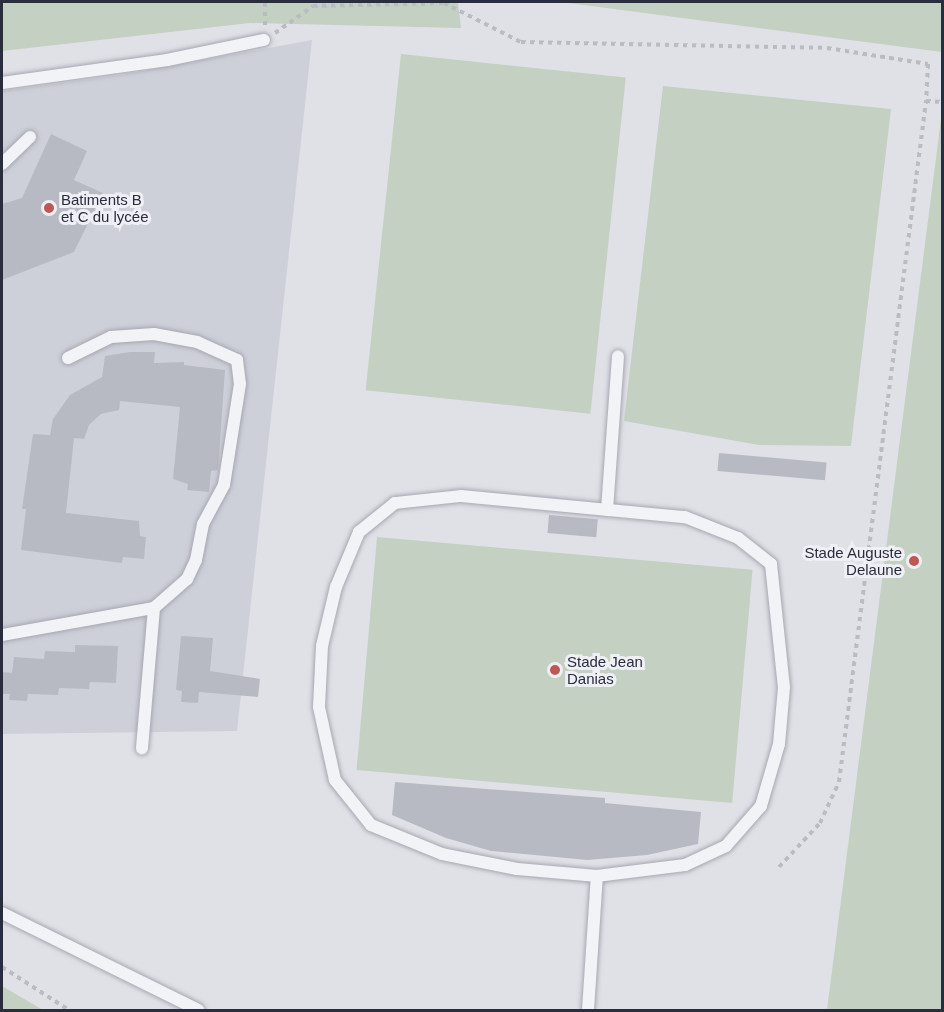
<!DOCTYPE html>
<html>
<head>
<meta charset="utf-8">
<style>
	body { margin:0 }
	#map { position:relative; width:944px; height:1012px; overflow:hidden; background:#e0e1e7; font-family:Helvetica,sans-serif }
	div>[style] { position:absolute }
	[style*='--x'] { left:calc(var(--x)*1px); top:calc(var(--y)*1px); width:calc(var(--w)*1px); rotate:calc(var(--a)*1deg) }
	.built>* { inset:0; background:#ced0d9 }
	.green>* { inset:0; background:#c3d0c2; transform-origin:0 0 }
	.building>* { inset:0; background:#b8bac3; transform-origin:0 0 }
	.path>* { height:4px; margin-top:-2px; transform-origin:0; background:repeating-linear-gradient(90deg,#babcc2 0 4.5px,transparent 0 9px) }
	.roads { filter:drop-shadow(0 0 2px #a6a7b1) drop-shadow(0 0 2px #a6a7b1) }
	.service>* { height:12px; margin:-6px; padding:0 6px; transform-origin:6px; border-radius:6px; background:#f2f3f6 }
	.dots>* { width:16px; height:16px; translate:-50% -50%; box-sizing:border-box; border:3px solid #eff0f5; border-radius:50% }
	span { translate:-50% -50%; white-space:nowrap; text-align:center; line-height:1.15; -webkit-text-stroke:6px #eff0f5; paint-order:stroke }
	.poi-label { font-size:15px; color:#2a2d3d }
	.left { translate:0 -50%; text-align:left }
	.right { translate:-100% -50%; text-align:right }
	.frame { position:absolute; inset:0; border:3px solid #2a2d3d; pointer-events:none }
</style>
</head>
<body>
<div id="map">
	<div class="built">
		<i style="clip-path:polygon(312px 40px,237px 731px,2px 734px,2px 91px,121px 75px)"></i>
	</div>
	<div class="green">
		<i style="clip-path:polygon(2px 2px,458px 2px,461px 28px,250px 23px,2px 51px)"></i>
		<i style="clip-path:polygon(561px 2px,942px 2px,942px 52px)"></i>
		<i style="left:401px;top:54px;width:226px;height:338px;rotate:6deg"></i>
		<i style="clip-path:polygon(663px 86px,891px 109px,851px 446px,759px 445px,624px 421px)"></i>
		<i style="clip-path:polygon(942px 111px,942px 1010px,827px 1010px)"></i>
		<i style="left:377px;top:537px;width:377px;height:234px;rotate:5deg"></i>
		<i style="clip-path:polygon(2px 986px,43px 1010px,2px 1010px)"></i>
	</div>
	<div class="building">
		<i style="clip-path:polygon(51px 134px,87px 151px,74px 180px,103px 193px,74px 252px,2px 280px,2px 204px,22px 198px)"></i>
		<i style="clip-path:polygon(130px 352px,155px 352px,154px 363px,184px 362px,184px 365px,225px 370px,218px 470px,211px 471px,209px 492px,187px 490px,188px 484px,173px 479px,180px 407px,120px 401px,119px 410px,101px 414px,89px 425px,84px 439px,74px 438px,66px 513px,139px 521px,140px 536px,146px 537px,144px 559px,123px 557px,122px 563px,21px 550px,26px 509px,22px 509px,33px 434px,50px 435px,53px 419px,70px 395px,102px 377px,105px 356px)"></i>
		<i style="left:719px;top:453px;width:108px;height:18px;rotate:5deg"></i>
		<i style="left:549px;top:515px;width:49px;height:18px;rotate:5deg"></i>
		<i style="clip-path:polygon(181px 636px,213px 638px,210px 671px,260px 679px,258px 697px,199px 692px,198px 703px,181px 702px,182px 691px,176px 690px)"></i>
		<i style="clip-path:polygon(75px 645px,118px 646px,116px 683px,90px 682px,89px 689px,59px 688px,58px 695px,28px 694px,27px 701px,9px 700px,10px 694px,2px 694px,2px 672px,12px 673px,14px 657px,44px 659px,45px 651px,75px 652px)"></i>
		<i style="clip-path:polygon(395px 782px,605px 798px,605px 803px,701px 812px,698px 844px,647px 855px,587px 860px,491px 851px,446px 838px,392px 815px)"></i>
	</div>
	<div class="path">
		<i style="--x:265;--y:25;--w:23;--a:-90"></i>
		<i style="--x:275;--y:33;--w:47;--a:-35.4"></i>
		<i style="--x:313;--y:6;--w:131;--a:-1.3"></i>
		<i style="--x:444;--y:3;--w:86;--a:26.9"></i>
		<i style="--x:521;--y:42;--w:306;--a:1.1"></i>
		<i style="--x:827;--y:48;--w:102;--a:9"></i>
		<i style="--x:928;--y:64;--w:37;--a:93"></i>
		<i style="--x:779;--y:867;--w:60;--a:-47"></i>
		<i style="--x:820;--y:823;--w:45;--a:-65.1"></i>
		<i style="--x:839;--y:782;--w:687;--a:-82.72"></i>
		<i style="--x:926;--y:101;--w:16;--a:4"></i>
		<i style="--x:2;--y:967;--w:80;--a:32.7"></i>
	</div>
	<div class="roads">
		<div class="service">
			<i style="--x:2;--y:83;--w:167;--a:-7.9"></i>
			<i style="--x:167;--y:60;--w:99;--a:-11.7"></i>
			<i style="--x:2;--y:164;--w:39;--a:-44"></i>
			<i style="--x:68;--y:358;--w:48;--a:-26"></i>
			<i style="--x:111;--y:337;--w:43;--a:-4"></i>
			<i style="--x:154;--y:334;--w:44;--a:10.5"></i>
			<i style="--x:197;--y:342;--w:44;--a:24.2"></i>
			<i style="--x:237;--y:360;--w:24;--a:83"></i>
			<i style="--x:240;--y:384;--w:102;--a:99"></i>
			<i style="--x:224;--y:485;--w:44;--a:118.3"></i>
			<i style="--x:203;--y:524;--w:37;--a:101"></i>
			<i style="--x:196;--y:560;--w:21;--a:115"></i>
			<i style="--x:187;--y:579;--w:44;--a:138.7"></i>
			<i style="--x:154;--y:608;--w:141;--a:94.9"></i>
			<i style="--x:461;--y:496;--w:225;--a:5.4"></i>
			<i style="--x:685;--y:517;--w:57;--a:21.6"></i>
			<i style="--x:738;--y:538;--w:42;--a:38.2"></i>
			<i style="--x:771;--y:564;--w:124;--a:84"></i>
			<i style="--x:784;--y:687;--w:57;--a:95"></i>
			<i style="--x:779;--y:744;--w:65;--a:106.2"></i>
			<i style="--x:761;--y:806;--w:53;--a:131.2"></i>
			<i style="--x:726;--y:846;--w:45;--a:155.1"></i>
			<i style="--x:685;--y:865;--w:89;--a:172.9"></i>
			<i style="--x:597;--y:876;--w:80;--a:-175"></i>
			<i style="--x:517;--y:869;--w:76;--a:-168.7"></i>
			<i style="--x:442;--y:854;--w:77;--a:-157.8"></i>
			<i style="--x:371;--y:825;--w:58;--a:-128.7"></i>
			<i style="--x:335;--y:780;--w:75;--a:-102.4"></i>
			<i style="--x:319;--y:707;--w:61;--a:-87.2"></i>
			<i style="--x:322;--y:646;--w:61;--a:-76.7"></i>
			<i style="--x:336;--y:587;--w:60;--a:-67.3"></i>
			<i style="--x:359;--y:532;--w:46;--a:-38.9"></i>
			<i style="--x:395;--y:503;--w:66;--a:-6.1"></i>
			<i style="--x:607;--y:510;--w:154;--a:-85.9"></i>
			<i style="--x:2;--y:635;--w:154;--a:-10.1"></i>
			<i style="--x:2;--y:913;--w:219;--a:26.3"></i>
			<i style="--x:588;--y:1010;--w:134;--a:-86.2"></i>
		</div>
	</div>
	<div class="dots">
		<i style="left:49px;top:208px;background:#bf5752"></i>
		<i style="left:914px;top:561px;background:#bf5752"></i>
		<i style="left:555px;top:670px;background:#bf5752"></i>
	</div>
	<div class="poi-label">
		<span class="left" style="left:61px;top:208px">Batiments B<br>et C du lycée</span>
		<span class="right" style="left:902px;top:561px">Stade Auguste<br>Delaune</span>
		<span class="left" style="left:567px;top:670px">Stade Jean<br>Danias</span>
	</div>
	<div class="frame"></div>
</div>
</body>
</html>
